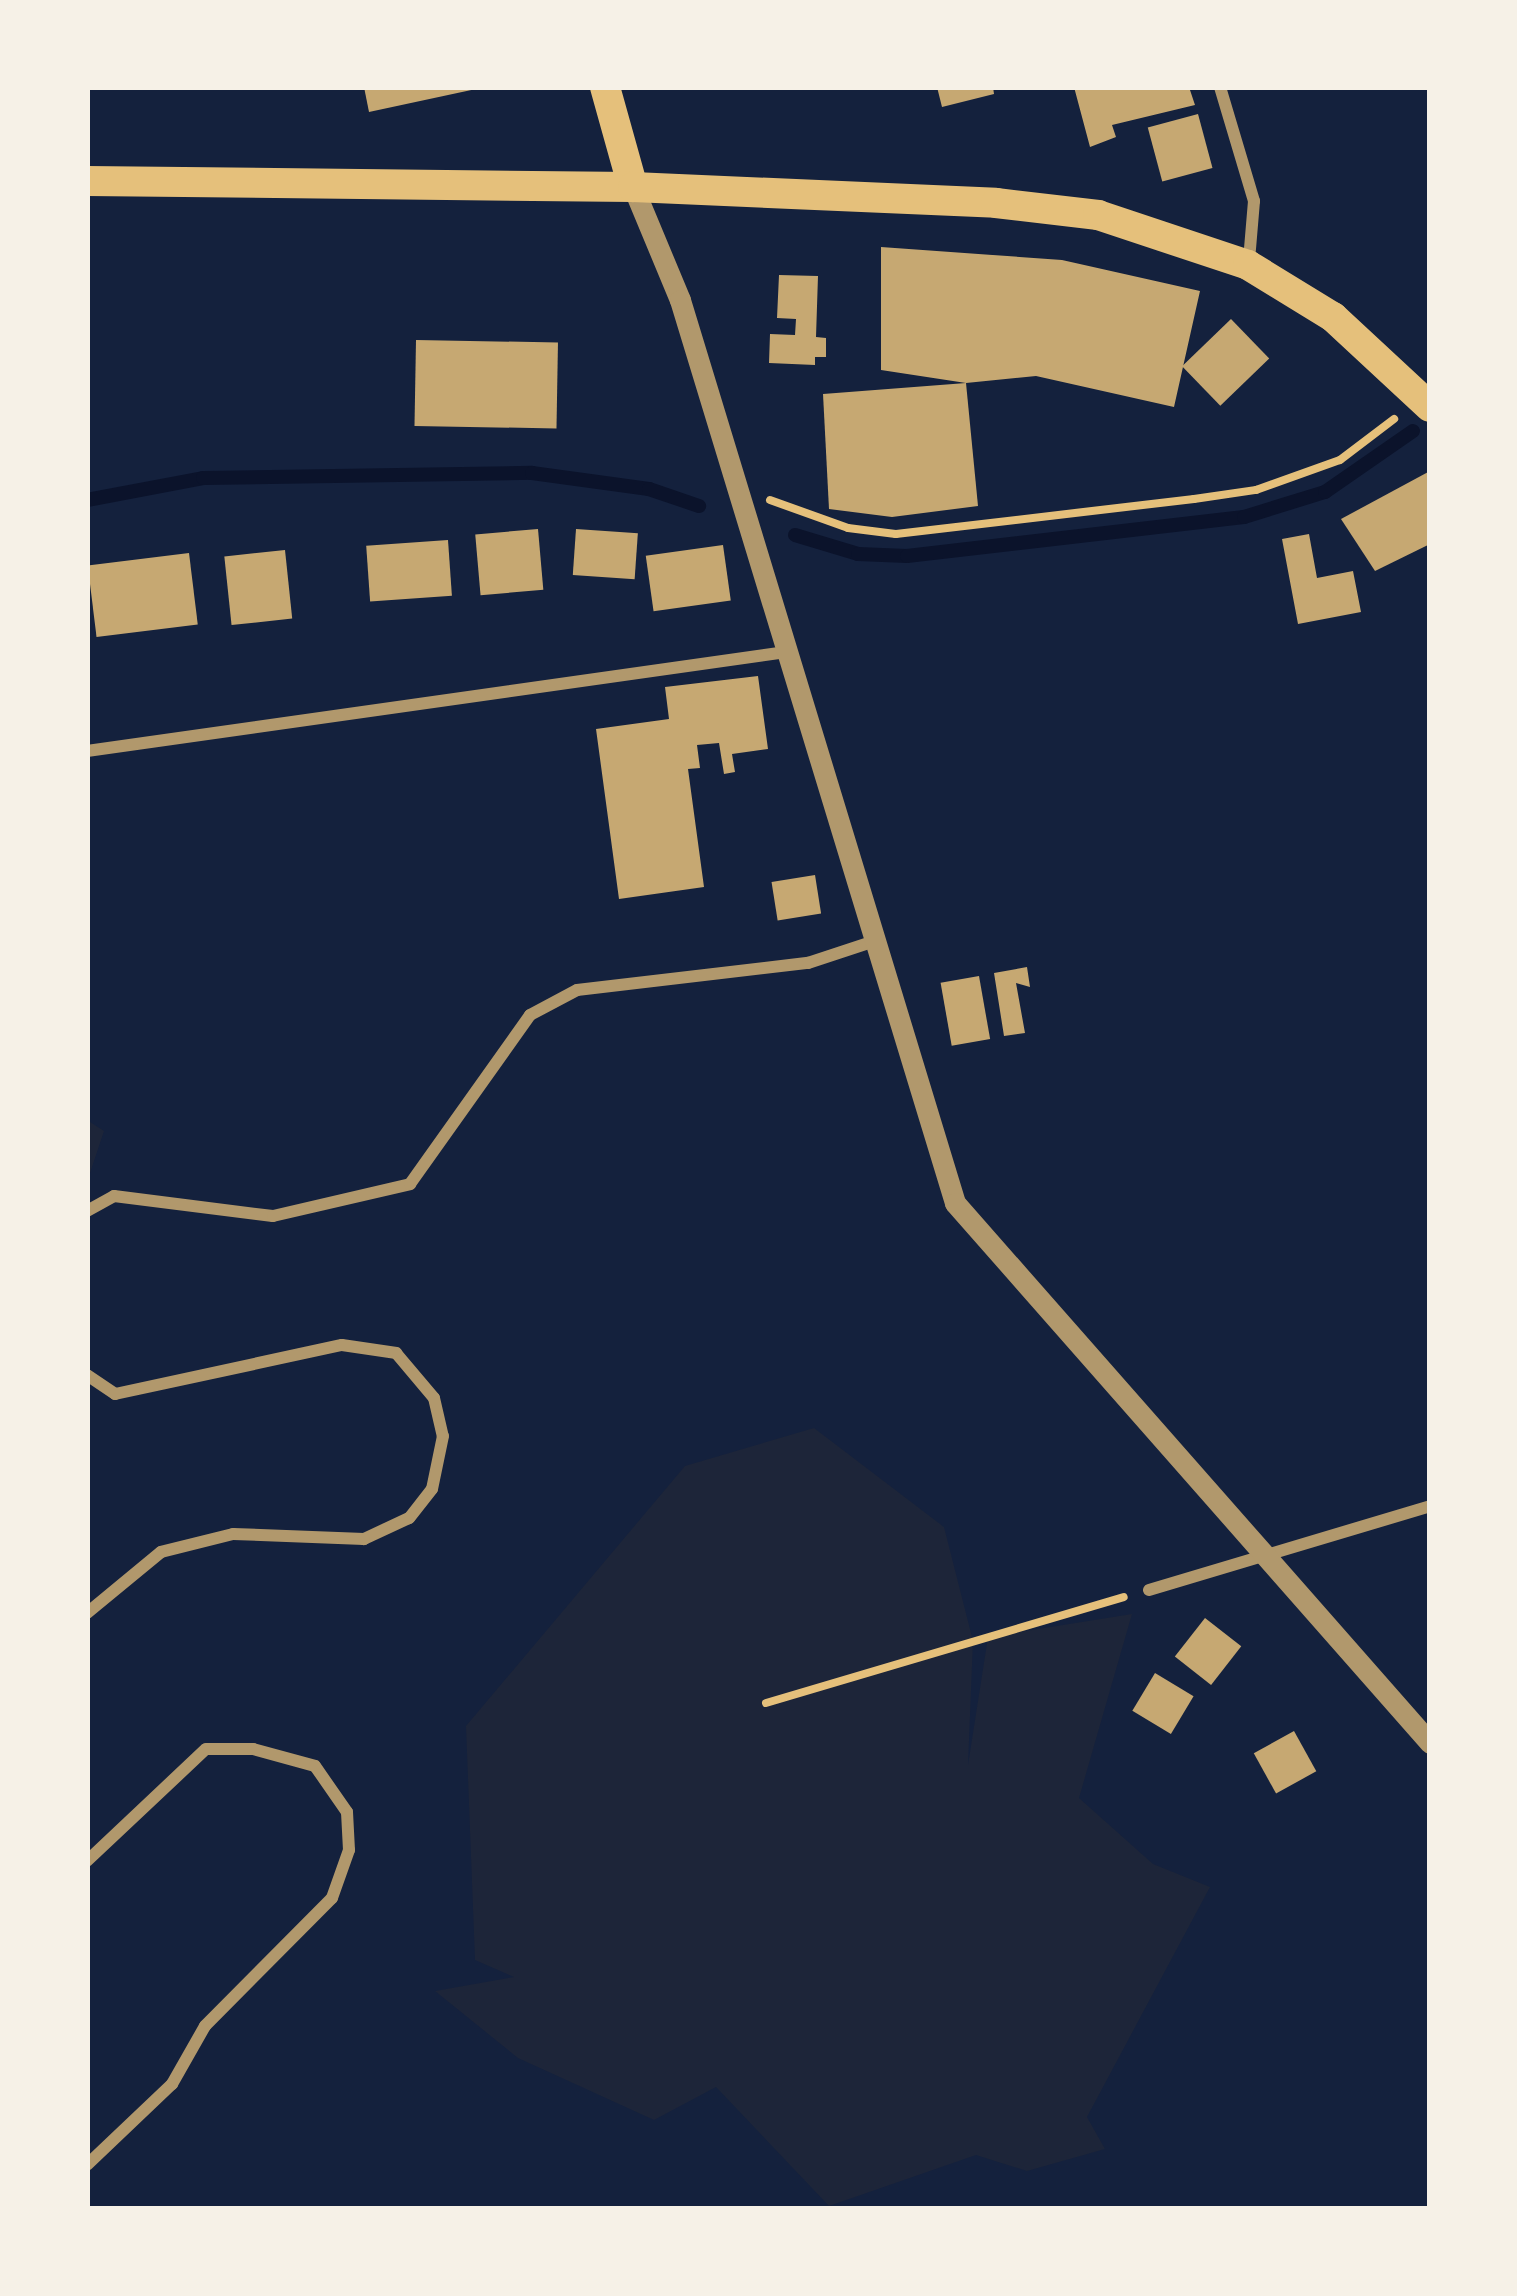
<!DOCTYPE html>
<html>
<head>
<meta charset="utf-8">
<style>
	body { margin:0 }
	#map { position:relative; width:1517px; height:2296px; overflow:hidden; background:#14213d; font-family:"Public Sans",sans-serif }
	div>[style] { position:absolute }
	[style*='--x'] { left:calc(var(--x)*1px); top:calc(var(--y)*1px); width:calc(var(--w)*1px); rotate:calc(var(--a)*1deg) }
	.green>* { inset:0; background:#1d2539 }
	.stream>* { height:14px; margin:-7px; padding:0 7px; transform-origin:7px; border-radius:7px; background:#0b132b }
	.building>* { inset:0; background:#c6a872; transform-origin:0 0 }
	.path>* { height:8px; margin:-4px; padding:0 4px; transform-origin:4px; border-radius:4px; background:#e5c07b }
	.minor>* { height:12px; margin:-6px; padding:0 6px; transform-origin:6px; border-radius:6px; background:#b1986c }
	.tertiary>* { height:21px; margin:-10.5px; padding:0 10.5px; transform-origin:10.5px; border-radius:10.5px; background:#b1986c }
	.primary>* { height:30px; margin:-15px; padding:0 15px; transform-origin:15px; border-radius:15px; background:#e5c07b }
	span { translate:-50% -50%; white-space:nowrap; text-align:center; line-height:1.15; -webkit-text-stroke:9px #f6f1e7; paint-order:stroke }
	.frame { position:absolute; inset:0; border:90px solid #f6f1e7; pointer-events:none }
</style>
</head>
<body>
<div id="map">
	<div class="green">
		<i style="clip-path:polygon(87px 1120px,104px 1131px,87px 1182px)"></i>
		<i style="clip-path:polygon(814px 1428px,944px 1527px,973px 1641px,968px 1765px,988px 1637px,1132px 1614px,1079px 1798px,1153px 1864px,1210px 1887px,1087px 2117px,1105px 2149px,1027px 2171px,976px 2155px,829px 2206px,716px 2087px,654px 2120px,518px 2058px,435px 1991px,514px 1977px,475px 1960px,466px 1726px,685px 1466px)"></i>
	</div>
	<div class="stream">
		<i style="--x:87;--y:500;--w:118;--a:-10.7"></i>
		<i style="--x:203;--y:478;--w:329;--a:-0.9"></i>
		<i style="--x:532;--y:473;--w:118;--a:7.8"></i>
		<i style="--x:649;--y:489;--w:53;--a:18.8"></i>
		<i style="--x:795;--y:535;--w:66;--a:16.8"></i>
		<i style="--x:858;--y:554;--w:49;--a:2.3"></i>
		<i style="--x:907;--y:556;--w:339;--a:-6.6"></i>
		<i style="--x:1244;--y:517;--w:85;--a:-17.2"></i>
		<i style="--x:1325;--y:492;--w:107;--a:-34.7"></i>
	</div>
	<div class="building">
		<i style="clip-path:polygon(364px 87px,476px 87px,476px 89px,369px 112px)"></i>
		<i style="clip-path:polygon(937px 87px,993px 87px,994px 94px,942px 107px)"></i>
		<i style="clip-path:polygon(1074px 87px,1189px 87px,1195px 105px,1112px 125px,1116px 137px,1090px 147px)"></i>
		<i style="left:1198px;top:114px;width:56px;height:52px;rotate:75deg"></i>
		<i style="clip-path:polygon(881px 247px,1062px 260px,1200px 291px,1174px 407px,1036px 376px,966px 383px,881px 370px)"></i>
		<i style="clip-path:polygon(779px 275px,818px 276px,816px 337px,826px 338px,826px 357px,815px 357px,815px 365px,769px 363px,770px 334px,795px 335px,796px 319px,777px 318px)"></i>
		<i style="left:1231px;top:319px;width:55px;height:68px;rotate:46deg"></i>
		<i style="left:416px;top:340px;width:142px;height:86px;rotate:1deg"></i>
		<i style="clip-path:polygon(966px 383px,978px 506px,892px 517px,829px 509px,823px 394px)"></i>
		<i style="clip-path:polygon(1430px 471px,1430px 544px,1375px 571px,1341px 519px)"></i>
		<i style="left:538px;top:529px;width:61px;height:63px;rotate:85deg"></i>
		<i style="left:576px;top:529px;width:62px;height:46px;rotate:4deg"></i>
		<i style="clip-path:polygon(1309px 534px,1317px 578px,1353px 571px,1361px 612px,1298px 624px,1282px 539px)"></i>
		<i style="left:448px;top:540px;width:56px;height:82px;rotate:86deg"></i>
		<i style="left:723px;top:545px;width:56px;height:78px;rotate:82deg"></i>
		<i style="left:285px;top:550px;width:69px;height:61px;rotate:84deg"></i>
		<i style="left:189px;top:553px;width:72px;height:102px;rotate:83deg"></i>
		<i style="clip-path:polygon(758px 676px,768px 749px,732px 754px,735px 772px,724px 774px,719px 743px,697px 745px,700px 768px,688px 769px,704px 887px,619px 899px,596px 729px,669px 719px,665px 687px)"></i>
		<i style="left:815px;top:875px;width:39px;height:44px;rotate:81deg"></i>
		<i style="clip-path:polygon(1027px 967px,1030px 987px,1016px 983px,1025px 1033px,1004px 1036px,994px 973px)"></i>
		<i style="left:979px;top:976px;width:64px;height:39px;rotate:80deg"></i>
		<i style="left:1205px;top:1618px;width:46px;height:49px;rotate:38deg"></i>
		<i style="left:1155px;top:1673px;width:45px;height:44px;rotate:31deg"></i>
		<i style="left:1294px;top:1731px;width:46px;height:46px;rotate:61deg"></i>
	</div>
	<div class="path">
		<i style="--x:770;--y:500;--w:83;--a:19.7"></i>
		<i style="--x:848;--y:528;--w:48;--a:7.1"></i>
		<i style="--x:896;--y:534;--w:300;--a:-6.7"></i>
		<i style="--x:1194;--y:499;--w:63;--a:-8.3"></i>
		<i style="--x:1256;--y:490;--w:89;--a:-19.7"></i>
		<i style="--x:1340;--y:460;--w:68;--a:-37.2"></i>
		<i style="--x:766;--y:1703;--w:373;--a:-16.5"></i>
	</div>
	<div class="minor">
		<i style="--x:1220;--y:87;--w:119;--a:73.4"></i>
		<i style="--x:1254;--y:201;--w:60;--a:94.8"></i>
		<i style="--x:87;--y:751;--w:706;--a:-8.06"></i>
		<i style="--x:87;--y:1211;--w:31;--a:-29"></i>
		<i style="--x:114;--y:1196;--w:160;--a:7.2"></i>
		<i style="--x:273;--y:1216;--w:141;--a:-13.1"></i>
		<i style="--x:410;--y:1184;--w:207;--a:-54.6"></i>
		<i style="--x:530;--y:1015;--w:53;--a:-28"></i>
		<i style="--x:577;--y:990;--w:233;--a:-6.7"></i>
		<i style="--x:808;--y:963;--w:71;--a:-18.2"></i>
		<i style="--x:87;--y:1375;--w:34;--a:34"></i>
		<i style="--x:115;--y:1394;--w:232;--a:-12.2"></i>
		<i style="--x:342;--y:1345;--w:55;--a:8.4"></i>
		<i style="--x:396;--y:1353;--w:59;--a:49.8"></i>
		<i style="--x:434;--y:1398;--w:39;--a:77"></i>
		<i style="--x:443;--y:1436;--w:54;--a:101.7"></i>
		<i style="--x:432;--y:1489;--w:37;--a:128"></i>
		<i style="--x:409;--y:1518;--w:50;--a:155"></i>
		<i style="--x:364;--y:1539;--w:131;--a:-177.8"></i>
		<i style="--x:233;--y:1534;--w:74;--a:166"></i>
		<i style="--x:161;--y:1552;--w:96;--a:140.5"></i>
		<i style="--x:1149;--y:1590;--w:293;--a:-16.6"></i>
		<i style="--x:87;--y:1861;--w:163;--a:-43.3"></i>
		<i style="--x:206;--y:1749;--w:47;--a:0"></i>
		<i style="--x:253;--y:1749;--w:64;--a:15.3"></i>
		<i style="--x:315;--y:1766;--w:56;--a:55.2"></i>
		<i style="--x:347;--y:1812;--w:38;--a:87"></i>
		<i style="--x:349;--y:1850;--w:51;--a:109.5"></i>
		<i style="--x:332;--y:1898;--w:180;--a:134.8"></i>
		<i style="--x:205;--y:2026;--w:67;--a:119.6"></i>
		<i style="--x:172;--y:2084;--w:117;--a:136.4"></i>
	</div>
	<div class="tertiary">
		<i style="--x:633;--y:187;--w:122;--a:67.4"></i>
		<i style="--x:680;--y:300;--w:944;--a:73.06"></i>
		<i style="--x:955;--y:1203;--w:719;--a:48.66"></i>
	</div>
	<div class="primary">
		<i style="--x:605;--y:87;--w:104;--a:74.4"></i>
		<i style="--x:87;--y:181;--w:546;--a:0.63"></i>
		<i style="--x:633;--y:187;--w:363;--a:2.5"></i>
		<i style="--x:996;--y:203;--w:103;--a:6.7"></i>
		<i style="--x:1098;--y:215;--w:158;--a:18.4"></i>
		<i style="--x:1248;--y:265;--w:100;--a:31.5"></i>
		<i style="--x:1333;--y:317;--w:132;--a:42.9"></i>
	</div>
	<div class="frame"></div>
</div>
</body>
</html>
